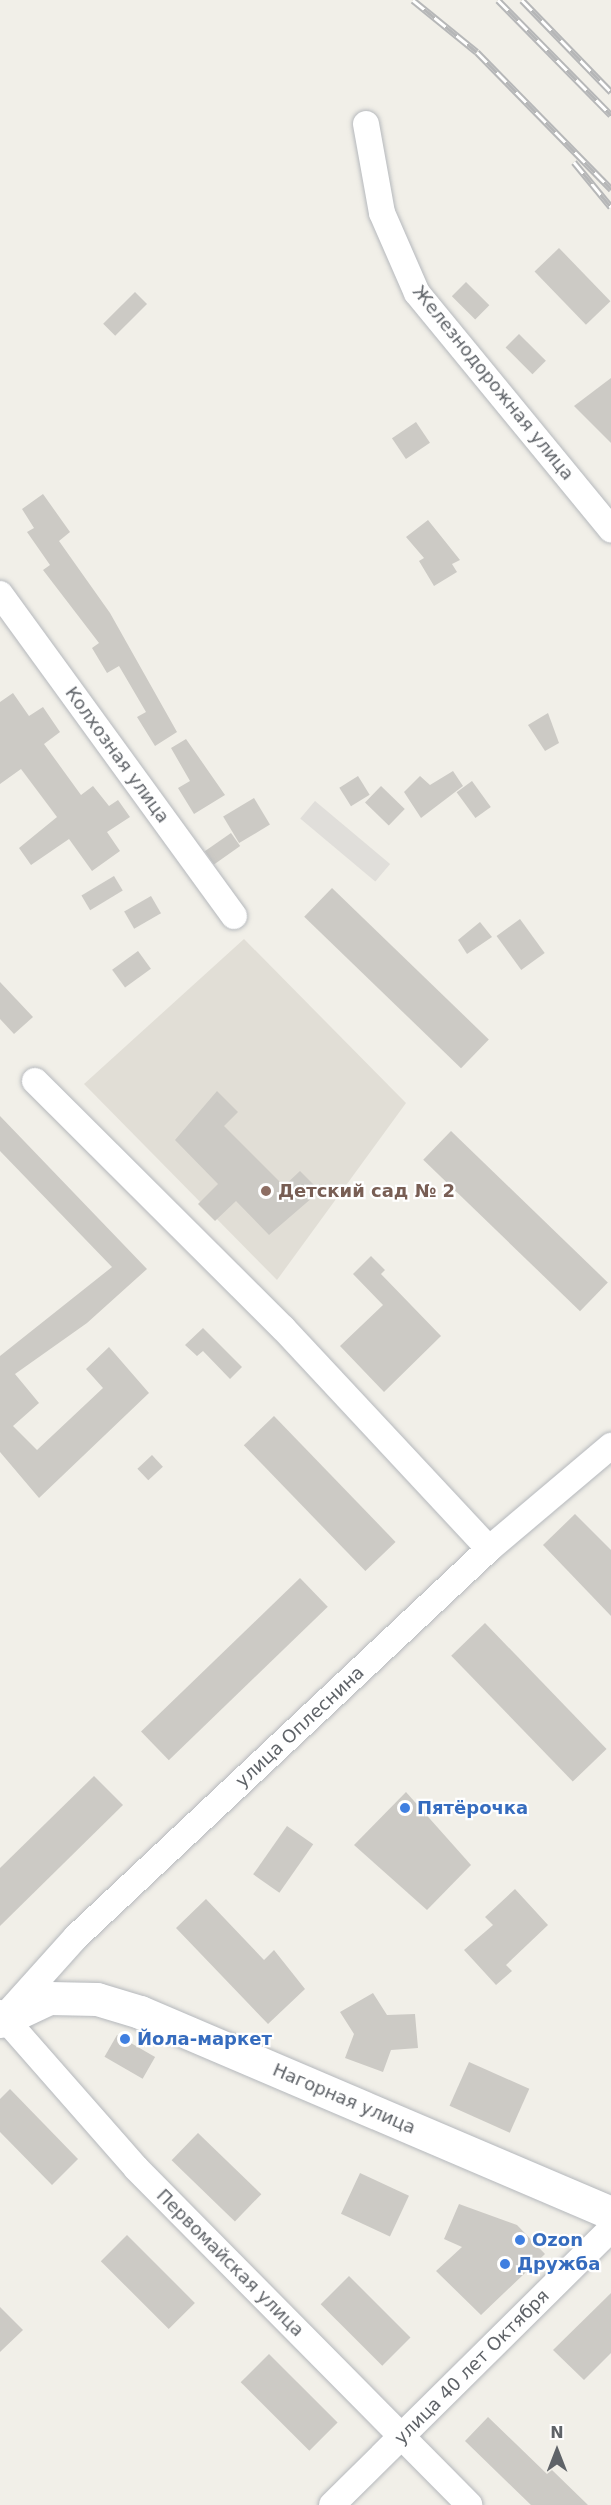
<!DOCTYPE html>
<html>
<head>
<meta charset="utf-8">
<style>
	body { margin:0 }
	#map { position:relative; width:611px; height:2505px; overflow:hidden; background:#f1efe8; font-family:"DejaVu Sans",sans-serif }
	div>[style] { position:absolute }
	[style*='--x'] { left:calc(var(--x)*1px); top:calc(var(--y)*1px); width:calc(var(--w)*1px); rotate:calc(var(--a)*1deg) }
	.industrial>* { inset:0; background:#e0deda; transform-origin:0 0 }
	.education>* { inset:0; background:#e1ded6 }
	.building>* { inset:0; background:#cccac5; transform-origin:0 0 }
	.roads { filter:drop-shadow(0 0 2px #b5b8bc) drop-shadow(0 0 2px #b5b8bc) }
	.street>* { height:26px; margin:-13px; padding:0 13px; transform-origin:13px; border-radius:13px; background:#fff }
	.secondary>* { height:33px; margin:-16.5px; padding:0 16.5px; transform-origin:16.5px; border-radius:16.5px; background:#fff }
	.rail>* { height:7px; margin-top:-3.5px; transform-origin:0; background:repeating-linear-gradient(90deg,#fff 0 14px,#b6b7b8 0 28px); box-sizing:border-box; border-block:2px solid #b6b7b8 }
	.dots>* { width:16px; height:16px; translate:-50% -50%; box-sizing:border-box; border:3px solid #fff; border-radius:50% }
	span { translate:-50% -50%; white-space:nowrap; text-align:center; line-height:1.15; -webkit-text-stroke:4.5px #fff; paint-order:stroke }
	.street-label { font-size:18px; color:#5f6368 }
	.education-label { font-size:18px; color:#785e54; font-weight:700 }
	.left { translate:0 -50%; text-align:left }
	.shop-label { font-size:18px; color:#366cbe; font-weight:700 }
	.north { position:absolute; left:527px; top:2421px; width:60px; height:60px; -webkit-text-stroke:4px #fff; paint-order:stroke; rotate:0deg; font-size:16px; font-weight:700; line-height:24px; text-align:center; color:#5f6368 }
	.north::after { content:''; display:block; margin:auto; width:21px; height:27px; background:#5f6368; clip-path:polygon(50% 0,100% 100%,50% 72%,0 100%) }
</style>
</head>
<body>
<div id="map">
	<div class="industrial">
		<i style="left:315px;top:801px;width:98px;height:23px;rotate:40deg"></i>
	</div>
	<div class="education">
		<i style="clip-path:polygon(244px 939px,406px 1103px,277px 1280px,84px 1084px)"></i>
	</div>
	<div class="building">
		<i style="left:559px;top:248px;width:74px;height:34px;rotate:46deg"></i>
		<i style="left:466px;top:282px;width:33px;height:20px;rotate:45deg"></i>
		<i style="left:135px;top:292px;width:17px;height:45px;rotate:45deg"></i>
		<i style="left:519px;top:334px;width:38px;height:19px;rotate:45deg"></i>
		<i style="clip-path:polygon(611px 378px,611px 443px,574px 406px)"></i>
		<i style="left:416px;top:422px;width:25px;height:29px;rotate:56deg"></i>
		<i style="clip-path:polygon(43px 494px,70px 532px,59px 541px,110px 613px,177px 732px,155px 746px,137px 717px,146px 712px,119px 666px,107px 673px,92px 648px,99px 643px,43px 570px,50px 565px,27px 532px,34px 528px,22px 509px)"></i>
		<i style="clip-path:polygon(428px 520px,460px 560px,452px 564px,457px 572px,434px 586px,419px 561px,424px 558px,406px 537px)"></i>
		<i style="clip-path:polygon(13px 693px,29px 716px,43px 707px,60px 732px,44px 744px,81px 795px,93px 786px,109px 806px,118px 800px,130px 817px,107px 832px,120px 851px,92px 871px,69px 839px,31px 865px,19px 848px,57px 817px,21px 769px,0 784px,0 702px)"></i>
		<i style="clip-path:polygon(548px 713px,559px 743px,545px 751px,528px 725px)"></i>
		<i style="clip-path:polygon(186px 739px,225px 795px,194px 814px,178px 788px,190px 781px,171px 748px)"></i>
		<i style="clip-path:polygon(453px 771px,463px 786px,421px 818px,404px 792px,420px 776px,430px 785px)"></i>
		<i style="left:358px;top:776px;width:22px;height:22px;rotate:58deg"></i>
		<i style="left:472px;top:781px;width:32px;height:19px;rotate:54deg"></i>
		<i style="left:381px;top:786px;width:33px;height:23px;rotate:44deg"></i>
		<i style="left:254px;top:798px;width:31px;height:36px;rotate:59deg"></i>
		<i style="left:231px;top:833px;width:16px;height:32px;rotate:55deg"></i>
		<i style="left:114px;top:876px;width:17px;height:38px;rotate:59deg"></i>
		<i style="left:332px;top:888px;width:218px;height:40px;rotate:44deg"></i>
		<i style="left:151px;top:896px;width:20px;height:31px;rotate:60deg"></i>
		<i style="left:520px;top:919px;width:42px;height:29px;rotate:54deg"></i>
		<i style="clip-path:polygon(480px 922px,492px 937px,467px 954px,458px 940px)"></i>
		<i style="left:138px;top:951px;width:22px;height:32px;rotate:54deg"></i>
		<i style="clip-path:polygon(0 982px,33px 1017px,14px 1034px,0 1019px)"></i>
		<i style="clip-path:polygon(217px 1091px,238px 1112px,224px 1126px,284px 1186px,300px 1171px,320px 1191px,269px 1235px,236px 1201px,215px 1221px,198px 1204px,218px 1184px,175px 1140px)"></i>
		<i style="clip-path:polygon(0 1116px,147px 1269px,87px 1323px,15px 1374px,39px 1403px,13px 1426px,37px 1450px,103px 1388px,86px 1369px,109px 1347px,149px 1393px,39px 1498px,0 1452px,0 1356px,112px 1267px,0 1151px)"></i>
		<i style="left:451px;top:1131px;width:218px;height:40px;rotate:44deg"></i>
		<i style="clip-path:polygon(371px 1256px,385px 1270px,381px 1274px,441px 1336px,384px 1392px,340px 1346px,383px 1305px,353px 1274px)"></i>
		<i style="clip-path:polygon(203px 1328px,242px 1367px,230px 1379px,203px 1351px,197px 1356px,185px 1345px)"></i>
		<i style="left:274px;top:1416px;width:175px;height:42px;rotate:46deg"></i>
		<i style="left:152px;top:1455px;width:16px;height:20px;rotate:47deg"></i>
		<i style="clip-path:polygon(575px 1514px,611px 1550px,611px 1616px,543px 1545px)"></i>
		<i style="left:300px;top:1578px;width:40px;height:221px;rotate:46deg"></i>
		<i style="left:485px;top:1623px;width:175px;height:47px;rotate:46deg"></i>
		<i style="clip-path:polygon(94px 1776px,123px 1805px,0 1926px,0 1868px)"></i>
		<i style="clip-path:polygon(406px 1792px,471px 1865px,427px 1910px,354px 1845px)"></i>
		<i style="left:287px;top:1826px;width:32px;height:59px;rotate:35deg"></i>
		<i style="clip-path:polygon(515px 1889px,548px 1925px,506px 1965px,512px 1971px,496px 1985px,464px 1950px,493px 1925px,485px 1917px)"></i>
		<i style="clip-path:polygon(206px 1899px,264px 1960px,274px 1950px,305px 1989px,268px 2024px,176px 1928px)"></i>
		<i style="clip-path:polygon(373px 1993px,387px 2015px,415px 2014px,418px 2048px,391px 2050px,383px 2072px,345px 2058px,354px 2034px,340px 2012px)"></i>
		<i style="left:117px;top:2035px;width:44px;height:25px;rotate:30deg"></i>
		<i style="left:469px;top:2062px;width:66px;height:48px;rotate:24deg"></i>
		<i style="clip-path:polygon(10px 2089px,78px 2159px,52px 2185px,0 2132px,0 2099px)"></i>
		<i style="left:198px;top:2133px;width:88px;height:38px;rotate:44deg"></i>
		<i style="left:360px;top:2173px;width:54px;height:45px;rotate:25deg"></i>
		<i style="clip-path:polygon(459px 2204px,517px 2225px,545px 2254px,481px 2315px,436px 2271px,462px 2247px,444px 2239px)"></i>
		<i style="left:127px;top:2235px;width:96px;height:37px;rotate:45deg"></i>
		<i style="left:349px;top:2276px;width:87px;height:40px;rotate:45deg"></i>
		<i style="clip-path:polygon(611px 2293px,611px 2353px,584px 2380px,553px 2350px)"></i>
		<i style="clip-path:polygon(0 2307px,23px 2330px,0 2352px)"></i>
		<i style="left:269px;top:2354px;width:97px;height:40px;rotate:45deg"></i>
		<i style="clip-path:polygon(488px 2417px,547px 2474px,552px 2470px,588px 2505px,531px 2505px,465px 2441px)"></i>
	</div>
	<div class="roads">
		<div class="street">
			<i style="--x:366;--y:124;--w:90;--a:79.8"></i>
			<i style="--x:382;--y:213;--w:87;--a:66.4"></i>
			<i style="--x:417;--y:293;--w:306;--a:50.6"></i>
			<i style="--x:0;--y:594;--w:398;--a:54"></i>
			<i style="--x:35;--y:1081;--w:350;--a:44.9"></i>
			<i style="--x:283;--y:1328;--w:302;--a:47"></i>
			<i style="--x:0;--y:2013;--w:206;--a:48.7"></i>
			<i style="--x:136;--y:2168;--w:474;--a:45.3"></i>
			<i style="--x:6;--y:2015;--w:105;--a:-48.1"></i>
			<i style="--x:76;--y:1937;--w:567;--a:-43.21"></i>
			<i style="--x:489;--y:1549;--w:160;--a:-40.2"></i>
			<i style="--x:332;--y:2505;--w:392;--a:-44.7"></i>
		</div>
		<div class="secondary">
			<i style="--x:0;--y:2021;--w:54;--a:-25.1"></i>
			<i style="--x:49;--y:1998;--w:48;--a:1.2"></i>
			<i style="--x:97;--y:1999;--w:45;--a:16.8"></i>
			<i style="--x:140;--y:2012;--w:512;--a:23.11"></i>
		</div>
	</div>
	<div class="rail">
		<i style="--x:413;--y:0;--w:82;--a:39.1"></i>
		<i style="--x:477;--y:52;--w:192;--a:45.6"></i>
		<i style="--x:498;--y:0;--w:161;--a:45.5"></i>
		<i style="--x:522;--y:0;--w:128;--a:45.9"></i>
		<i style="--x:574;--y:162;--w:58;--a:50.6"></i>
	</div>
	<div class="dots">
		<i style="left:266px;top:1191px;background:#8d6e63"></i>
		<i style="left:405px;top:1808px;background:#3f7fe0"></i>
		<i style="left:125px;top:2039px;background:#3f7fe0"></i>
		<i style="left:520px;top:2240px;background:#3f7fe0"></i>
		<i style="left:505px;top:2264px;background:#3f7fe0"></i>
	</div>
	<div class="street-label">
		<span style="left:493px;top:383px;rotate:51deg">Железнодорожная улица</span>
		<span style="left:117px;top:755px;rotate:54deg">Колхозная улица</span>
		<span style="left:300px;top:1727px;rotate:-43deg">улица Оплеснина</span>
		<span style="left:344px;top:2099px;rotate:23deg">Нагорная улица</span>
		<span style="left:230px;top:2263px;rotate:45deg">Первомайская улица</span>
		<span style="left:472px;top:2367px;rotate:-45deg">улица 40 лет Октября</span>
	</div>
	<div class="education-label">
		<span class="left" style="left:278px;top:1191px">Детский сад № 2</span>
	</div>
	<div class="shop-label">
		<span class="left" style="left:417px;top:1808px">Пятёрочка</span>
		<span class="left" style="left:137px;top:2039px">Йола-маркет</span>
		<span class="left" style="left:532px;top:2240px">Ozon</span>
		<span class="left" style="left:517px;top:2264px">Дружба</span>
	</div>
	<div class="north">N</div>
</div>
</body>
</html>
